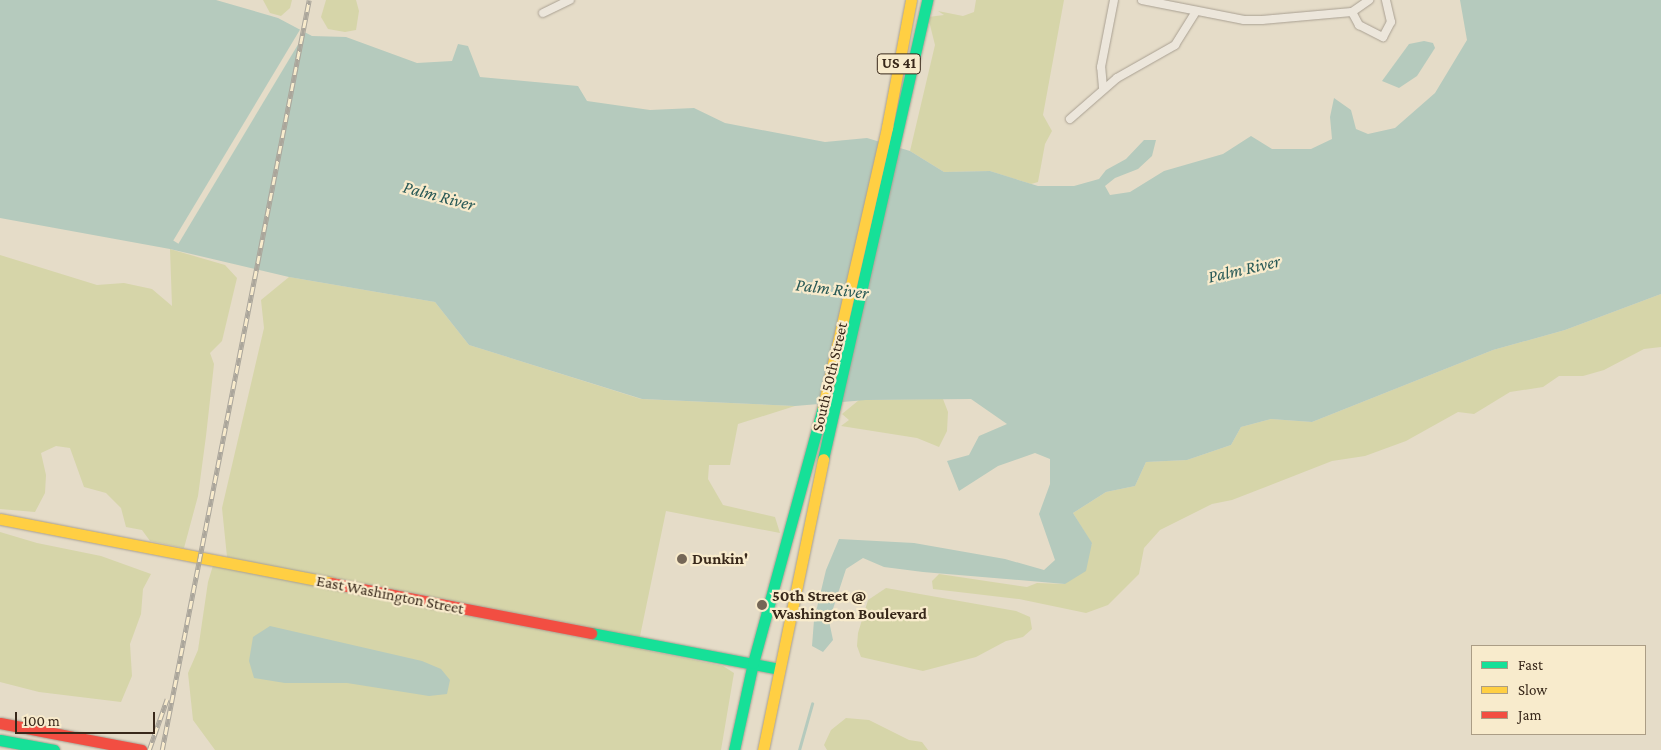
<!DOCTYPE html>
<html>
<head>
<meta charset="utf-8">
<style>
	body { margin:0 }
	#map { position:relative; width:1661px; height:750px; overflow:hidden; background:#e5dcc8; font-family:"Crimson Pro",serif }
	div>[style] { position:absolute }
	[style*='--x'] { left:calc(var(--x)*1px); top:calc(var(--y)*1px); width:calc(var(--w)*1px); rotate:calc(var(--a)*1deg) }
	.green>* { inset:0; background:#d6d5a9 }
	.water>* { inset:0; background:#b5cabd }
	.pier>* { inset:0; background:#e5dcc8; transform-origin:0 0 }
	.stream>* { height:2.5px; margin:-1.25px; padding:0 1.25px; transform-origin:1.25px; border-radius:1.25px; background:#b5cabd }
	.roads { filter:drop-shadow(0 0 1px #a9a092) drop-shadow(0 0 1px #a9a092) }
	.street>* { height:8px; margin:-4px; padding:0 4px; transform-origin:4px; border-radius:4px; background:#ece6db }
	.fast>* { height:11px; margin:-5.5px; padding:0 5.5px; transform-origin:5.5px; border-radius:5.5px; background:#16e098 }
	.slow>* { height:11px; margin:-5.5px; padding:0 5.5px; transform-origin:5.5px; border-radius:5.5px; background:#ffcf43 }
	.jam>* { height:11px; margin:-5.5px; padding:0 5.5px; transform-origin:5.5px; border-radius:5.5px; background:#f24e42 }
	.rail>* { height:4.5px; margin-top:-2.25px; transform-origin:0; background:repeating-linear-gradient(90deg,#f8ebcc 0 8px,#aba69b 0 16px); box-sizing:border-box; border-block:1px solid #aba69b }
	.dots>* { width:14px; height:14px; translate:-50% -50%; box-sizing:border-box; border:2px solid #f8ebcc; border-radius:50% }
	span { translate:-50% -50%; white-space:nowrap; text-align:center; line-height:1.15; -webkit-text-stroke:4.5px #f8ebcc; paint-order:stroke }
	.shield-label span { padding:1px 4px; background:#f8ebcc; border:1px solid; border-radius:4px; -webkit-text-stroke-width:0 }
	.shield-label { font-size:15px; color:#38281a; font-weight:700 }
	.street-label { font-size:16px; color:#38281a }
	.poi-label { font-size:16px; color:#38281a; font-weight:700 }
	.left { translate:0 -50%; text-align:left }
	.water-label { font-size:18px; color:#285956; font-style:italic }
	.legend { position:absolute; left:1471px; top:645px; width:175px; height:90px; box-sizing:border-box; background:#f8ebcc; border:1px solid #ab9d85; margin:0; padding:6px 9px; list-style:none; font-size:15px; color:#38281a }
	.legend li { display:flex; align-items:center; gap:10px; height:25px }
	.legend b { width:25px; border:1px solid #ab9d85 }
	.scale { position:absolute; left:15px; top:712px; width:140px; height:22px; box-sizing:border-box; border:2px solid #38281a; border-top:0; padding-left:6px; font-size:15px; line-height:18px; white-space:nowrap; color:#38281a; -webkit-text-stroke:4px #f8ebcc; paint-order:stroke }
</style>
</head>
<body>
<div id="map">
	<div class="green">
		<i style="clip-path:polygon(263px 0,292px 0,290px 8px,281px 16px,270px 13px)"></i>
		<i style="clip-path:polygon(326px 0,356px 0,359px 11px,356px 30px,345px 32px,328px 29px,321px 17px)"></i>
		<i style="clip-path:polygon(976px 0,1064px 0,1043px 115px,1052px 131px,1045px 144px,1038px 182px,1031px 184px,990px 171px,944px 172px,910px 151px,935px 45px,928px 17px,944px 15px,938px 11px,963px 16px,974px 12px)"></i>
		<i style="clip-path:polygon(170px 249px,225px 265px,237px 278px,222px 341px,210px 353px,214px 364px,206px 436px,198px 496px,184px 548px,150px 541px,142px 530px,126px 527px,121px 508px,106px 493px,84px 487px,70px 448px,56px 446px,41px 453px,46px 475px,45px 493px,35px 512px,0 509px,0 255px,97px 285px,124px 283px,152px 289px,172px 306px)"></i>
		<i style="clip-path:polygon(289px 277px,435px 302px,469px 345px,641px 399px,795px 406px,738px 424px,730px 465px,709px 465px,708px 479px,723px 505px,775px 517px,780px 533px,666px 511px,639px 641px,227px 557px,222px 508px,264px 328px,261px 300px)"></i>
		<i style="clip-path:polygon(1661px 294px,1661px 347px,1644px 349px,1604px 370px,1583px 376px,1559px 376px,1543px 387px,1510px 392px,1474px 414px,1458px 412px,1406px 441px,1365px 456px,1332px 461px,1232px 500px,1212px 504px,1160px 530px,1144px 548px,1139px 574px,1108px 605px,1086px 613px,1019px 599px,933px 589px,932px 581px,939px 574px,1027px 587px,1037px 583px,1065px 584px,1092px 544px,1073px 513px,1106px 492px,1135px 486px,1146px 462px,1187px 460px,1231px 445px,1241px 427px,1271px 419px,1312px 422px,1493px 350px,1565px 330px)"></i>
		<i style="clip-path:polygon(943px 399px,948px 412px,947px 431px,939px 447px,917px 438px,841px 426px,849px 420px,842px 414px,859px 400px)"></i>
		<i style="clip-path:polygon(0 532px,37px 543px,101px 556px,151px 574px,143px 589px,141px 614px,130px 644px,132px 676px,121px 702px,39px 692px,0 682px)"></i>
		<i style="clip-path:polygon(214px 562px,723px 666px,734px 673px,721px 750px,215px 750px,193px 720px,188px 673px,198px 650px,208px 582px)"></i>
		<i style="clip-path:polygon(886px 588px,1016px 611px,1030px 617px,1032px 629px,1023px 637px,1006px 641px,976px 657px,923px 671px,861px 657px,857px 646px,858px 633px,868px 600px)"></i>
		<i style="clip-path:polygon(846px 718px,869px 720px,909px 740px,922px 742px,928px 750px,827px 750px,824px 745px,831px 730px)"></i>
	</div>
	<div class="water">
		<i style="clip-path:polygon(0 0,216px 0,278px 18px,312px 36px,346px 37px,417px 63px,452px 61px,458px 44px,468px 46px,480px 77px,578px 86px,587px 101px,650px 110px,694px 108px,725px 123px,825px 142px,867px 138px,910px 151px,944px 172px,990px 171px,1038px 186px,1074px 186px,1099px 179px,1106px 170px,1126px 159px,1144px 140px,1156px 140px,1152px 156px,1138px 169px,1115px 178px,1105px 186px,1110px 195px,1130px 192px,1164px 171px,1223px 154px,1251px 136px,1272px 149px,1311px 149px,1332px 139px,1330px 117px,1334px 98px,1351px 110px,1356px 129px,1368px 134px,1395px 128px,1435px 93px,1467px 40px,1460px 0,1661px 0,1661px 294px,1565px 330px,1493px 350px,1312px 422px,1271px 419px,1241px 427px,1231px 445px,1187px 460px,1146px 462px,1135px 486px,1106px 492px,1073px 513px,1092px 543px,1086px 571px,1065px 584px,923px 572px,884px 567px,863px 558px,846px 569px,829px 621px,833px 640px,823px 652px,812px 646px,814px 620px,826px 570px,839px 539px,914px 543px,1005px 559px,1044px 570px,1055px 560px,1039px 514px,1050px 484px,1050px 459px,1035px 453px,998px 466px,959px 491px,947px 461px,969px 455px,979px 436px,1007px 424px,971px 399px,866px 400px,795px 406px,642px 399px,469px 345px,435px 302px,289px 277px,170px 249px,0 218px)"></i>
		<i style="clip-path:polygon(1424px 41px,1433px 43px,1435px 48px,1417px 76px,1399px 88px,1382px 81px,1409px 44px)"></i>
		<i style="clip-path:polygon(270px 626px,422px 661px,441px 669px,450px 680px,447px 694px,429px 696px,347px 683px,285px 683px,254px 678px,249px 661px,253px 637px)"></i>
	</div>
	<div class="pier">
		<i style="left:301px;top:28px;width:6px;height:248px;rotate:31deg"></i>
	</div>
	<div class="stream">
		<i style="--x:799;--y:750;--w:48;--a:-74.2"></i>
	</div>
	<div class="roads">
		<div class="street">
			<i style="--x:1142;--y:0;--w:104;--a:11.1"></i>
			<i style="--x:1244;--y:20;--w:18;--a:0"></i>
			<i style="--x:1262;--y:20;--w:90;--a:-5.1"></i>
			<i style="--x:1352;--y:12;--w:21;--a:-35"></i>
			<i style="--x:1352;--y:12;--w:15;--a:62"></i>
			<i style="--x:1359;--y:25;--w:27;--a:27"></i>
			<i style="--x:1383;--y:37;--w:17;--a:-62"></i>
			<i style="--x:1391;--y:22;--w:23;--a:-103"></i>
			<i style="--x:543;--y:13;--w:30;--a:-26"></i>
			<i style="--x:1103;--y:88;--w:21;--a:-95"></i>
			<i style="--x:1101;--y:67;--w:68;--a:-79"></i>
			<i style="--x:1070;--y:119;--w:62;--a:-41.1"></i>
			<i style="--x:1117;--y:78;--w:67;--a:-29.6"></i>
			<i style="--x:1175;--y:45;--w:40;--a:-58"></i>
		</div>
		<div class="fast">
			<i style="--x:823;--y:459;--w:471;--a:-77.2"></i>
			<i style="--x:591;--y:633;--w:191;--a:10.8"></i>
			<i style="--x:0;--y:740;--w:55;--a:10.5"></i>
			<i style="--x:734;--y:750;--w:89;--a:-77.7"></i>
			<i style="--x:753;--y:663;--w:265;--a:-74.7"></i>
		</div>
		<div class="slow">
			<i style="--x:823;--y:407;--w:287;--a:-77.1"></i>
			<i style="--x:887;--y:127;--w:129;--a:-79.3"></i>
			<i style="--x:0;--y:519;--w:337;--a:10.9"></i>
			<i style="--x:763;--y:750;--w:297;--a:-78.3"></i>
		</div>
		<div class="jam">
			<i style="--x:331;--y:583;--w:265;--a:10.9"></i>
			<i style="--x:0;--y:723;--w:144;--a:10.8"></i>
		</div>
	</div>
	<div class="rail">
		<i style="--x:149;--y:750;--w:54;--a:-70.6"></i>
		<i style="--x:162;--y:750;--w:764;--a:-78.91"></i>
	</div>
	<div class="dots">
		<i style="left:682px;top:559px;background:#756757"></i>
		<i style="left:762px;top:605px;background:#756757"></i>
	</div>
	<div class="shield-label">
		<span style="left:899px;top:64px">US 41</span>
	</div>
	<div class="street-label">
		<span style="left:830px;top:377px;rotate:-77deg">South 50th Street</span>
		<span style="left:390px;top:595px;rotate:11deg">East Washington Street</span>
	</div>
	<div class="poi-label">
		<span class="left" style="left:692px;top:559px">Dunkin'</span>
		<span class="left" style="left:772px;top:605px">50th Street @<br>Washington Boulevard</span>
	</div>
	<div class="water-label">
		<span style="left:439px;top:196px;rotate:15deg">Palm River</span>
		<span style="left:1244px;top:269px;rotate:-13deg">Palm River</span>
		<span style="left:832px;top:289px;rotate:7deg">Palm River</span>
	</div>
	<ul class="legend">
	<li><b style="height:6px;background:#16e098"></b>Fast</li>
	<li><b style="height:6px;background:#ffcf43"></b>Slow</li>
	<li><b style="height:6px;background:#f24e42"></b>Jam</li>
	</ul>
	<div class="scale">100 m</div>
</div>
</body>
</html>
